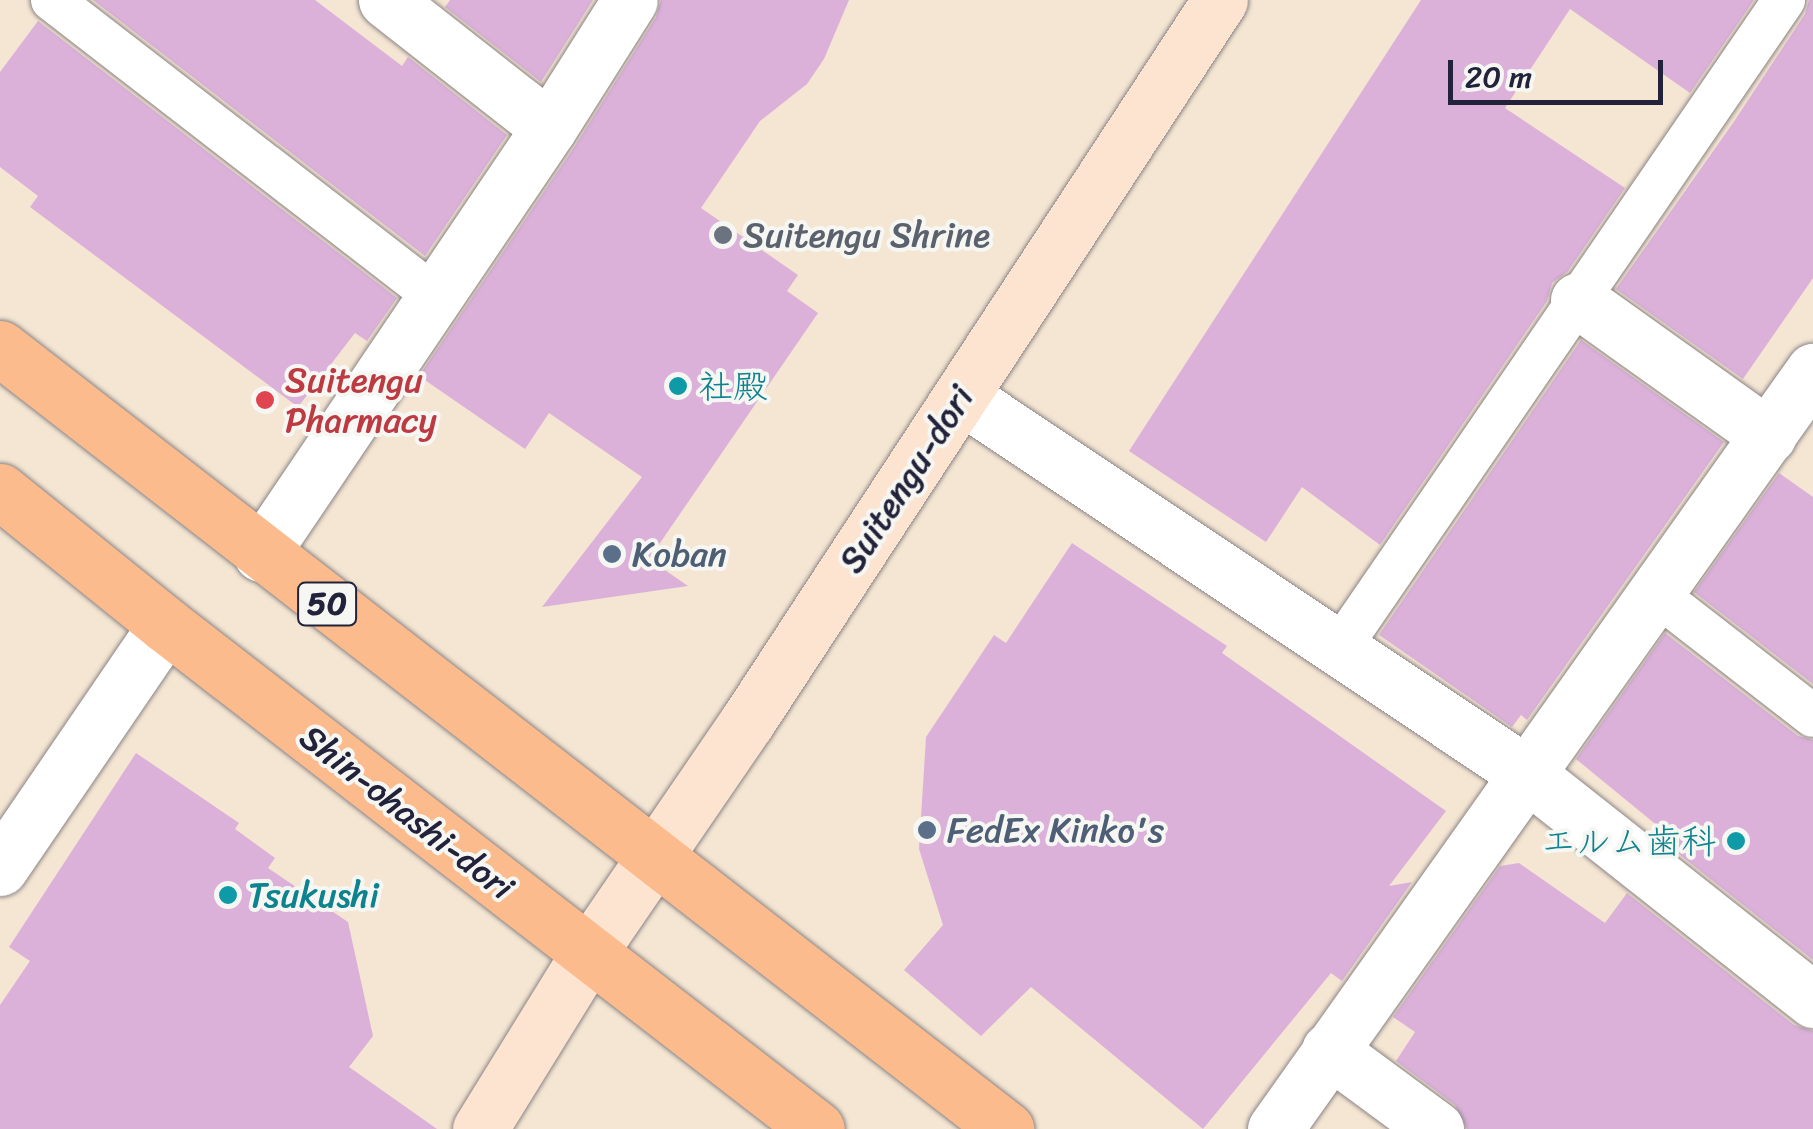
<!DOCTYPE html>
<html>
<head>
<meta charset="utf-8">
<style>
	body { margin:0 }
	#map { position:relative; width:1813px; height:1129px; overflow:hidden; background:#f4e6d2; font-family:Sriracha,"Klee One",sans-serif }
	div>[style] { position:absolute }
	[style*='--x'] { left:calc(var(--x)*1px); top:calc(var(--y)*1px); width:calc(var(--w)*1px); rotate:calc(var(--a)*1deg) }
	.building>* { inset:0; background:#dbb1da }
	.roads { filter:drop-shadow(0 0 2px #8b8486) drop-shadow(0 0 2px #8b8486) }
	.lane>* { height:42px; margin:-21px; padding:0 21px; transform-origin:21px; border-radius:21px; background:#fff }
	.street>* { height:55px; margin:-27.5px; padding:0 27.5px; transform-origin:27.5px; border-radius:27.5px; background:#fff }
	.secondary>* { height:55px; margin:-27.5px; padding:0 27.5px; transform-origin:27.5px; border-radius:27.5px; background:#fde4d1 }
	.primary>* { height:55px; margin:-27.5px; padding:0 27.5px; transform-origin:27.5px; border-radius:27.5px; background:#fbbb8d }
	.dots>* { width:28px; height:28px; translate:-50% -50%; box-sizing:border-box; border:5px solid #f6f6f2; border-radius:50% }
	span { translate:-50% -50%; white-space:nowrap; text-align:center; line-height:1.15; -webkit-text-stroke:8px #f6f6f2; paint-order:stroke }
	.shield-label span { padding:2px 8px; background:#f6f6f2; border:2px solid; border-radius:8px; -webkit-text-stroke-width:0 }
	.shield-label { font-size:32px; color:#22223b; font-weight:700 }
	.worship-label { font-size:35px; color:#5b616d }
	.left { translate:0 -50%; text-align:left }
	.health-label { font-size:35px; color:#be3a42 }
	.culture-label { font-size:35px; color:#0d838f }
	.right { translate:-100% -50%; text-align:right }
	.street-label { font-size:35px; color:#22223b }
	.service-label { font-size:35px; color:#4e5e75 }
	.scale { position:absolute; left:1448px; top:60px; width:215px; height:45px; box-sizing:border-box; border:5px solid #22223b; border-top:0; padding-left:12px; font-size:30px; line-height:35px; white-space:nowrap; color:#22223b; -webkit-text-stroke:8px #f6f6f2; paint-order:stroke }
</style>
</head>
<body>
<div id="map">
	<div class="building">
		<i style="clip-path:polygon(93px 0,315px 0,402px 66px,408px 57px,507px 135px,425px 256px)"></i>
		<i style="clip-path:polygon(450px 0,593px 0,541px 82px,445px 7px)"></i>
		<i style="clip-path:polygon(661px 0,849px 0,824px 59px,807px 84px,760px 121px,701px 208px,798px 275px,787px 291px,818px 313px,649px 559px,688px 586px,542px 607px,642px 477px,549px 413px,525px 449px,419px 376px,575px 146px,656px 17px)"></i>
		<i style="clip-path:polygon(1421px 0,1754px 0,1690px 93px,1570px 9px,1505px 108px,1625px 188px,1568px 271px,1552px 283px,1547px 301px,1380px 545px,1302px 487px,1266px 542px,1129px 451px)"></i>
		<i style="clip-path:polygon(1809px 0,1813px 0,1813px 278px,1743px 379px,1616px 289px,1733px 123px,1805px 14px)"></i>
		<i style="clip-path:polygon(38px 21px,397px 298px,367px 341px,355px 333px,298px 407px,30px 207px,38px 196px,0 167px,0 72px)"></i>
		<i style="clip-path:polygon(1581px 340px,1724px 442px,1527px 720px,1521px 715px,1512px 727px,1379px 635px)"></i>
		<i style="clip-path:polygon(1779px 473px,1813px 497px,1813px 684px,1694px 592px)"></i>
		<i style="clip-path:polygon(1072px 543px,1227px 646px,1222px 653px,1446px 811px,1389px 886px,1412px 882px,1342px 981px,1331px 973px,1203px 1129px,1031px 987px,981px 1036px,904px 970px,943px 925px,919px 849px,926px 737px,994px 635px,1006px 643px)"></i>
		<i style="clip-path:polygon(1665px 633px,1798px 736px,1813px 740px,1813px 960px,1665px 843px,1670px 836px,1576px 759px)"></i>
		<i style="clip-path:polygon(136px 753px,239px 823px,235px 829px,275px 858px,268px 868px,348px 922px,373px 1036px,349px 1067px,437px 1129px,0 1129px,0 1005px,30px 961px,9px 947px)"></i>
		<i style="clip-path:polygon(1519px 863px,1605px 923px,1627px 893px,1794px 1025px,1813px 1031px,1813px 1129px,1467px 1129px,1455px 1105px,1396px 1061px,1415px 1032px,1393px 1017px,1500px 866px)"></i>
	</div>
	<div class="roads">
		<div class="lane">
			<i style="--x:52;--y:0;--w:483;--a:37.7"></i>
			<i style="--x:1656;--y:594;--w:199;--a:37.8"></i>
			<i style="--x:1339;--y:649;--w:787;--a:-55.56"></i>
		</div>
		<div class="street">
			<i style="--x:386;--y:0;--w:207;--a:38.1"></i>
			<i style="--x:1578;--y:300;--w:234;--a:35.5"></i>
			<i style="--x:961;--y:396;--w:681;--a:33.74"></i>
			<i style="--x:1527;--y:774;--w:365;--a:38.3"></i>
			<i style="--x:261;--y:554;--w:514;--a:-55.94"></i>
			<i style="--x:549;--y:128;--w:151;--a:-57.7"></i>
			<i style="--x:0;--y:868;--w:294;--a:-55.7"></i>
			<i style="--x:1329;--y:1050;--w:133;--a:36.4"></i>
			<i style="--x:1275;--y:1129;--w:930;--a:-54.63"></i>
		</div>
		<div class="secondary">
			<i style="--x:480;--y:1129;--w:206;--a:-58.3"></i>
			<i style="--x:588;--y:954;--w:281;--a:-55.6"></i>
			<i style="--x:747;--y:722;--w:863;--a:-56.77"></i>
		</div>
		<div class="primary">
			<i style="--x:0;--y:348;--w:1274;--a:37.82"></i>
			<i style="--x:0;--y:491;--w:213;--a:38.9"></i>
			<i style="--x:166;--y:625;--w:823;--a:37.75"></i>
		</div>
	</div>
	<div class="dots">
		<i style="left:723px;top:235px;background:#6b7280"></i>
		<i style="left:678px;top:386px;background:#0f9aa8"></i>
		<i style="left:265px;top:400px;background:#e0444e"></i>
		<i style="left:612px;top:554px;background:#5c6f8a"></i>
		<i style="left:927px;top:830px;background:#5c6f8a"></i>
		<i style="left:1736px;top:841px;background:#0f9aa8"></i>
		<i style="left:228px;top:895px;background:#0f9aa8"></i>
	</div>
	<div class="shield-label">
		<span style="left:327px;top:604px">50</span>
	</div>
	<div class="worship-label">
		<span class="left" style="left:743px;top:235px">Suitengu Shrine</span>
	</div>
	<div class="health-label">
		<span class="left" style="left:285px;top:400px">Suitengu<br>Pharmacy</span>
	</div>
	<div class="culture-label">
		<span class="left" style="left:698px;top:386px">社殿</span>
		<span class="right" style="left:1716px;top:841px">エルム歯科</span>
		<span class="left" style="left:248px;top:895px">Tsukushi</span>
	</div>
	<div class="street-label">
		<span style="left:906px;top:479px;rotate:-57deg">Suitengu-dori</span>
		<span style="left:407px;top:812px;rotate:38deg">Shin-ohashi-dori</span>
	</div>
	<div class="service-label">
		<span class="left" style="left:632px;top:554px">Koban</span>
		<span class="left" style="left:947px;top:830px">FedEx Kinko's</span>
	</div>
	<div class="scale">20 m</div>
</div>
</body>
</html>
